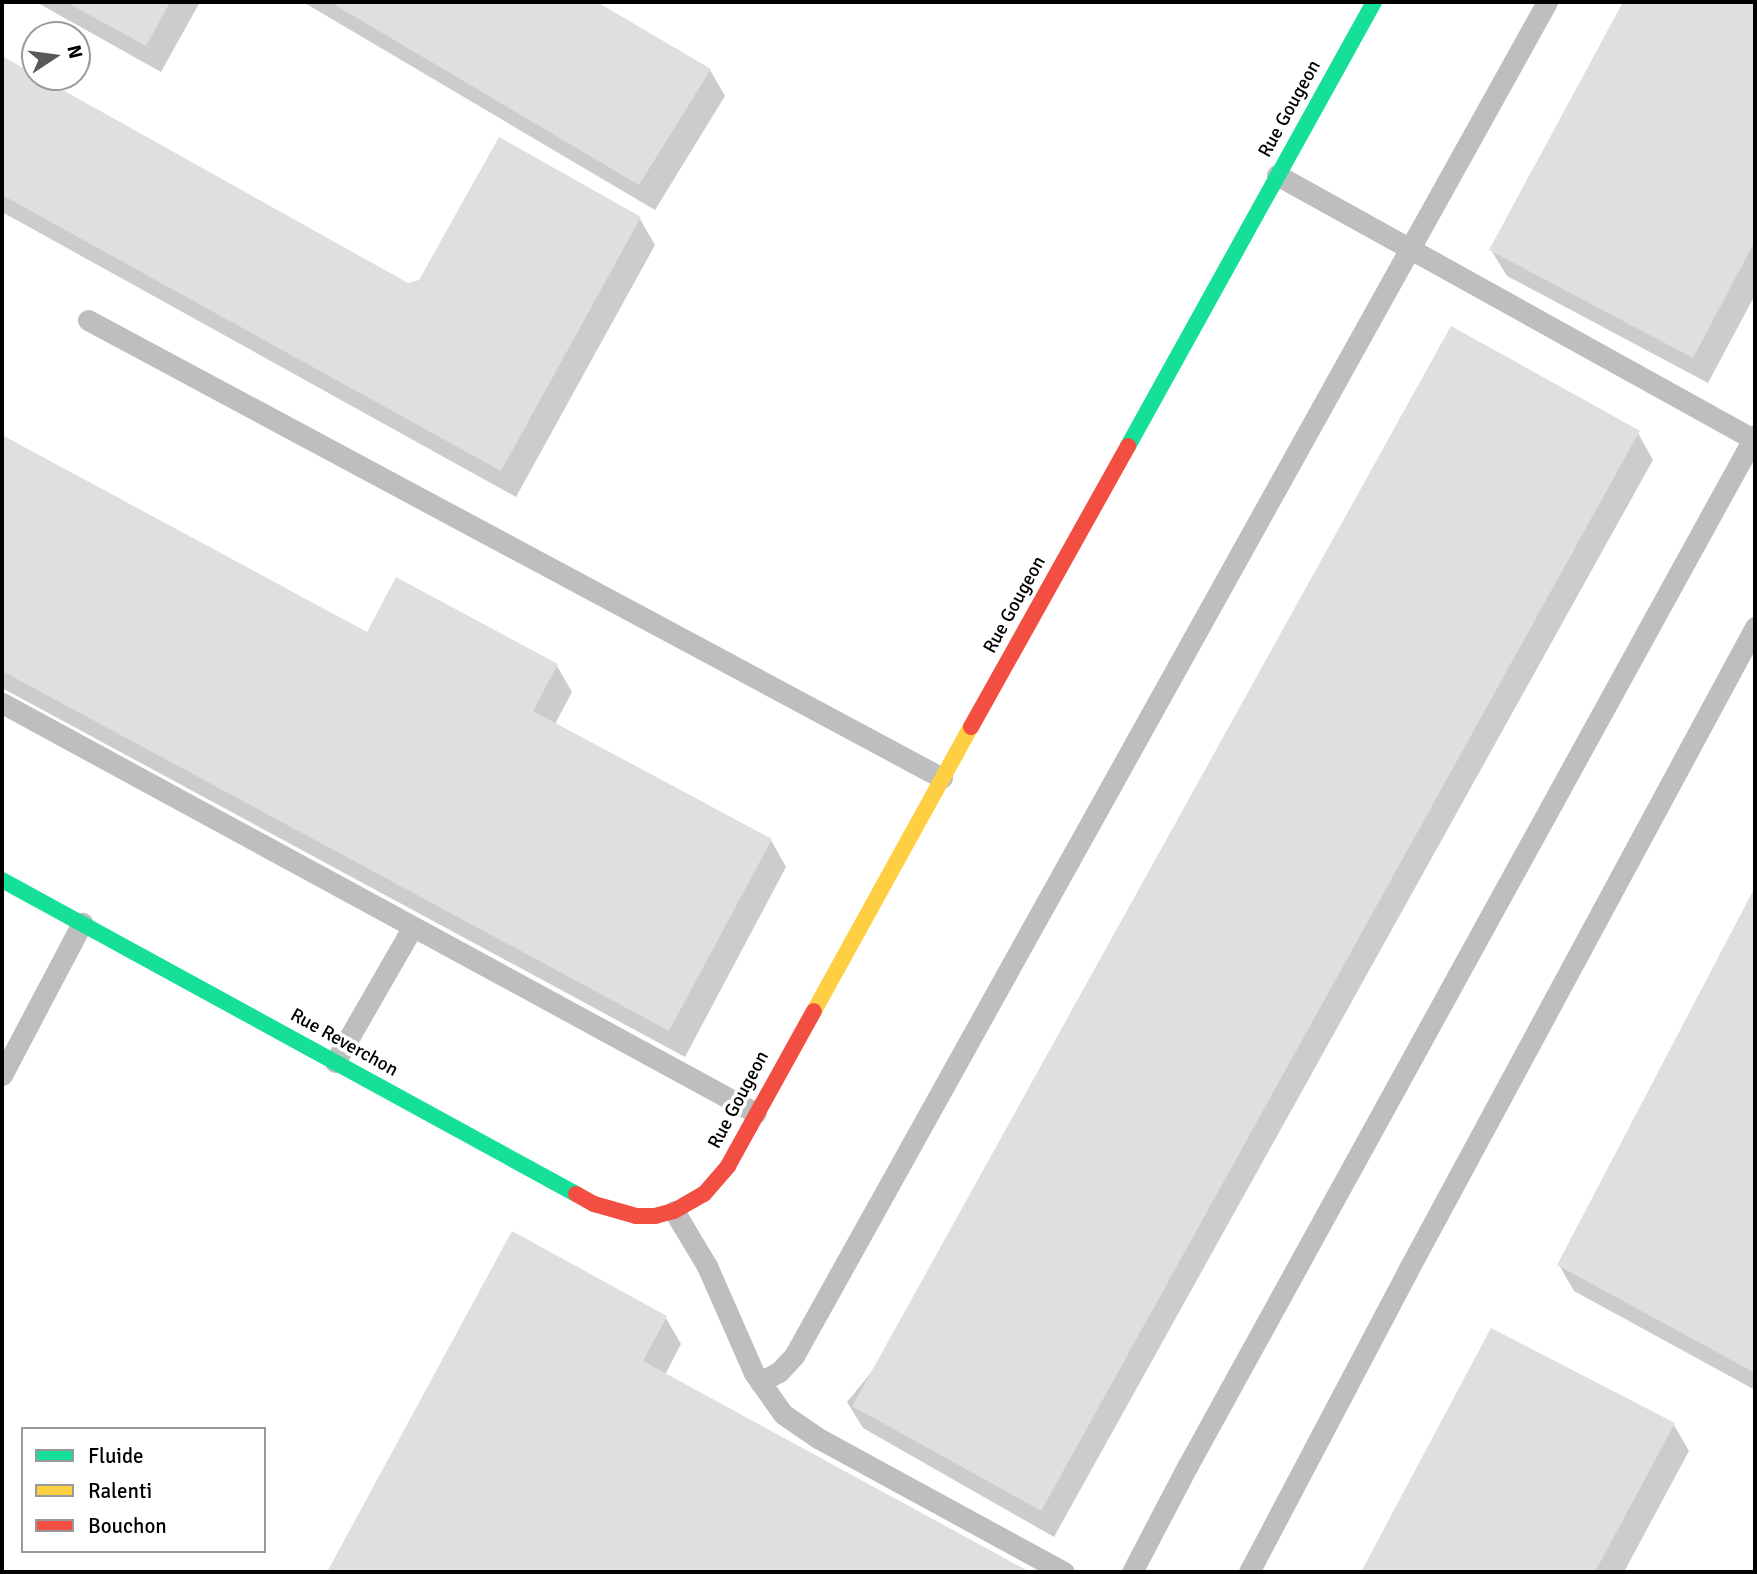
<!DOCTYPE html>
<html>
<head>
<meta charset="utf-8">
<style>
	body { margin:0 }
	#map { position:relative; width:1757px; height:1574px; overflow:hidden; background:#fff; font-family:Signika,sans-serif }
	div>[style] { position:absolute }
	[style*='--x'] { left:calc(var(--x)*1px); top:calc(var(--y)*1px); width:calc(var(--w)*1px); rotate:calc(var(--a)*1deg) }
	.shadow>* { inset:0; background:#0003 }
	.building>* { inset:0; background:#dfdfdf; transform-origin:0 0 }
	.lane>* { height:21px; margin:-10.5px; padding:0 10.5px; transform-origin:10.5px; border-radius:10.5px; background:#bebebe }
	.fast>* { height:16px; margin:-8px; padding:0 8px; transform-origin:8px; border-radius:8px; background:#16e098 }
	.slow>* { height:16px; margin:-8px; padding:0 8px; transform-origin:8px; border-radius:8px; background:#ffcf43 }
	.jam>* { height:16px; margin:-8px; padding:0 8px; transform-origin:8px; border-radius:8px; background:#f24e42 }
	span { translate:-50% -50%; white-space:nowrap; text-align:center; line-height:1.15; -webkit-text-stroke:7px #fff; paint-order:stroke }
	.street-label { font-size:19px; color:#000 }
	.frame { position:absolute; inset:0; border:4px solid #000; pointer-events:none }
	.legend { position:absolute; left:21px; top:1427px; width:245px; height:126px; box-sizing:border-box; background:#fff; border:2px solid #999; margin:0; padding:9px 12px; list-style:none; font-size:21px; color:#000 }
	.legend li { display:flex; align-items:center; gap:14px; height:35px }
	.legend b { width:35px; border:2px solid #999 }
	.north { position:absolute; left:21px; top:21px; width:70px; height:70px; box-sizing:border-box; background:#fff; border:2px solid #999; border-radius:50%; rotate:77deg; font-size:19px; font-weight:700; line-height:28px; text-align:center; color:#000 }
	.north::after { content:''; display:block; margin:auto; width:24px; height:32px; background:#595959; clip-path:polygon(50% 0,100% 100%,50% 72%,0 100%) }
</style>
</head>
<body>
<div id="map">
	<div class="shadow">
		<i style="clip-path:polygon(36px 2px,200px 2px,161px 72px)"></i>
		<i style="clip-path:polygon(303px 2px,594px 2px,710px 70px,725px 96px,655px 210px)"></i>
		<i style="clip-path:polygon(1625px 2px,1755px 2px,1755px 295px,1708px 383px,1507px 276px,1491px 250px)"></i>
		<i style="clip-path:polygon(2px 58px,408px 285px,421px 281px,500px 139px,640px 219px,655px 245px,516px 497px,2px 212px)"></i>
		<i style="clip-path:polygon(1638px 433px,1653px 460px,1054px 1537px,863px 1428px,847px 1402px)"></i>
		<i style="clip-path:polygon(2px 437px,367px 634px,557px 666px,572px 692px,555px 724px,771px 840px,786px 867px,685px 1057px,2px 688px)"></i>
		<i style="clip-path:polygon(1755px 891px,1755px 1390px,1574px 1291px,1559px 1265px)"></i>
		<i style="clip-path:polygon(513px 1233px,666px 1318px,681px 1344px,665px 1375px,1026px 1572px,329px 1572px)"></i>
		<i style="clip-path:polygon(1492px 1330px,1674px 1425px,1689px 1451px,1624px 1572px,1363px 1572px)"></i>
	</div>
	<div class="building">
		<i style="clip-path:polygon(66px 2px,170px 2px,146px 46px)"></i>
		<i style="clip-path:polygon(330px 2px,597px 2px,711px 69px,639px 185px)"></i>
		<i style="clip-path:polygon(1623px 2px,1755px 2px,1755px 241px,1693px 358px,1489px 250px)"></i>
		<i style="clip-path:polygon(2px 56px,408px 283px,419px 280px,499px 137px,641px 217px,501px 471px,2px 195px)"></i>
		<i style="left:1451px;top:326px;width:216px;height:1235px;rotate:29deg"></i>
		<i style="clip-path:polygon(2px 435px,367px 632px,396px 577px,558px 664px,533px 711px,772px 839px,669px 1031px,2px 671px)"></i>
		<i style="clip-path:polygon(1755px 887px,1755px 1373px,1557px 1265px)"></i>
		<i style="clip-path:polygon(512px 1231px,667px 1316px,643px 1361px,1030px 1572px,327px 1572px)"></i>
		<i style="clip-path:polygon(1491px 1328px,1675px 1423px,1595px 1572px,1361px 1572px)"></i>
	</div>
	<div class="lane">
		<i style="--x:1277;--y:175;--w:544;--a:29.01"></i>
		<i style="--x:88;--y:320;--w:969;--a:28.2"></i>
		<i style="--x:2;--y:703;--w:858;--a:28.54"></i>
		<i style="--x:335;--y:1062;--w:155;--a:-60.1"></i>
		<i style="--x:2;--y:1075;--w:172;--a:-62.2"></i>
		<i style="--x:674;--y:1211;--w:64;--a:59"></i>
		<i style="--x:707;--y:1266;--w:117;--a:66.3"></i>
		<i style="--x:754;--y:1373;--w:50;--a:54.7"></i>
		<i style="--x:783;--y:1414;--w:42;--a:34.4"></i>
		<i style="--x:818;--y:1438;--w:280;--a:28.6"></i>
		<i style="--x:760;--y:1382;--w:21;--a:-28"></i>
		<i style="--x:779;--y:1372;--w:22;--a:-47"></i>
		<i style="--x:794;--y:1356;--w:1549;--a:-60.92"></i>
		<i style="--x:1132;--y:1572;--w:119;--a:-62.4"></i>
		<i style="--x:1187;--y:1467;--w:1178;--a:-61.17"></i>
		<i style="--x:1249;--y:1572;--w:339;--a:-62.2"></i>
		<i style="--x:1407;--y:1272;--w:733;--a:-61.65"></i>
	</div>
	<div class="fast">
		<i style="--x:1128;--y:446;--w:508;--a:-61.01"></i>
		<i style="--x:2;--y:880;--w:654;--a:28.68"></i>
	</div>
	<div class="slow">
		<i style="--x:814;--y:1011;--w:325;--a:-61.1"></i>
	</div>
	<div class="jam">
		<i style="--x:971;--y:727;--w:322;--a:-60.8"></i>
		<i style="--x:576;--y:1194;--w:21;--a:29"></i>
		<i style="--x:594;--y:1204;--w:44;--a:15.9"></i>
		<i style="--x:636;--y:1216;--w:19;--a:0"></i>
		<i style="--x:655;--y:1216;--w:20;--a:-15"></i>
		<i style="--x:674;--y:1211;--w:34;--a:-30"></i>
		<i style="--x:704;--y:1194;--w:37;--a:-49"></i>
		<i style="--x:728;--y:1166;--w:177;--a:-61"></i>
	</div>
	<div class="street-label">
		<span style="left:1290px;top:109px;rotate:-61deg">Rue Gougeon</span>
		<span style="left:1015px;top:605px;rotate:-61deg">Rue Gougeon</span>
		<span style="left:344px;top:1043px;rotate:29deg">Rue Reverchon</span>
		<span style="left:739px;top:1100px;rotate:-62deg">Rue Gougeon</span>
	</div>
	<div class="frame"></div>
	<ul class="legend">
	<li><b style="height:9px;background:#16e098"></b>Fluide</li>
	<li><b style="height:9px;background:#ffcf43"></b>Ralenti</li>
	<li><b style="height:9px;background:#f24e42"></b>Bouchon</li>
	</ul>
	<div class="north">N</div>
</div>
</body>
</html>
